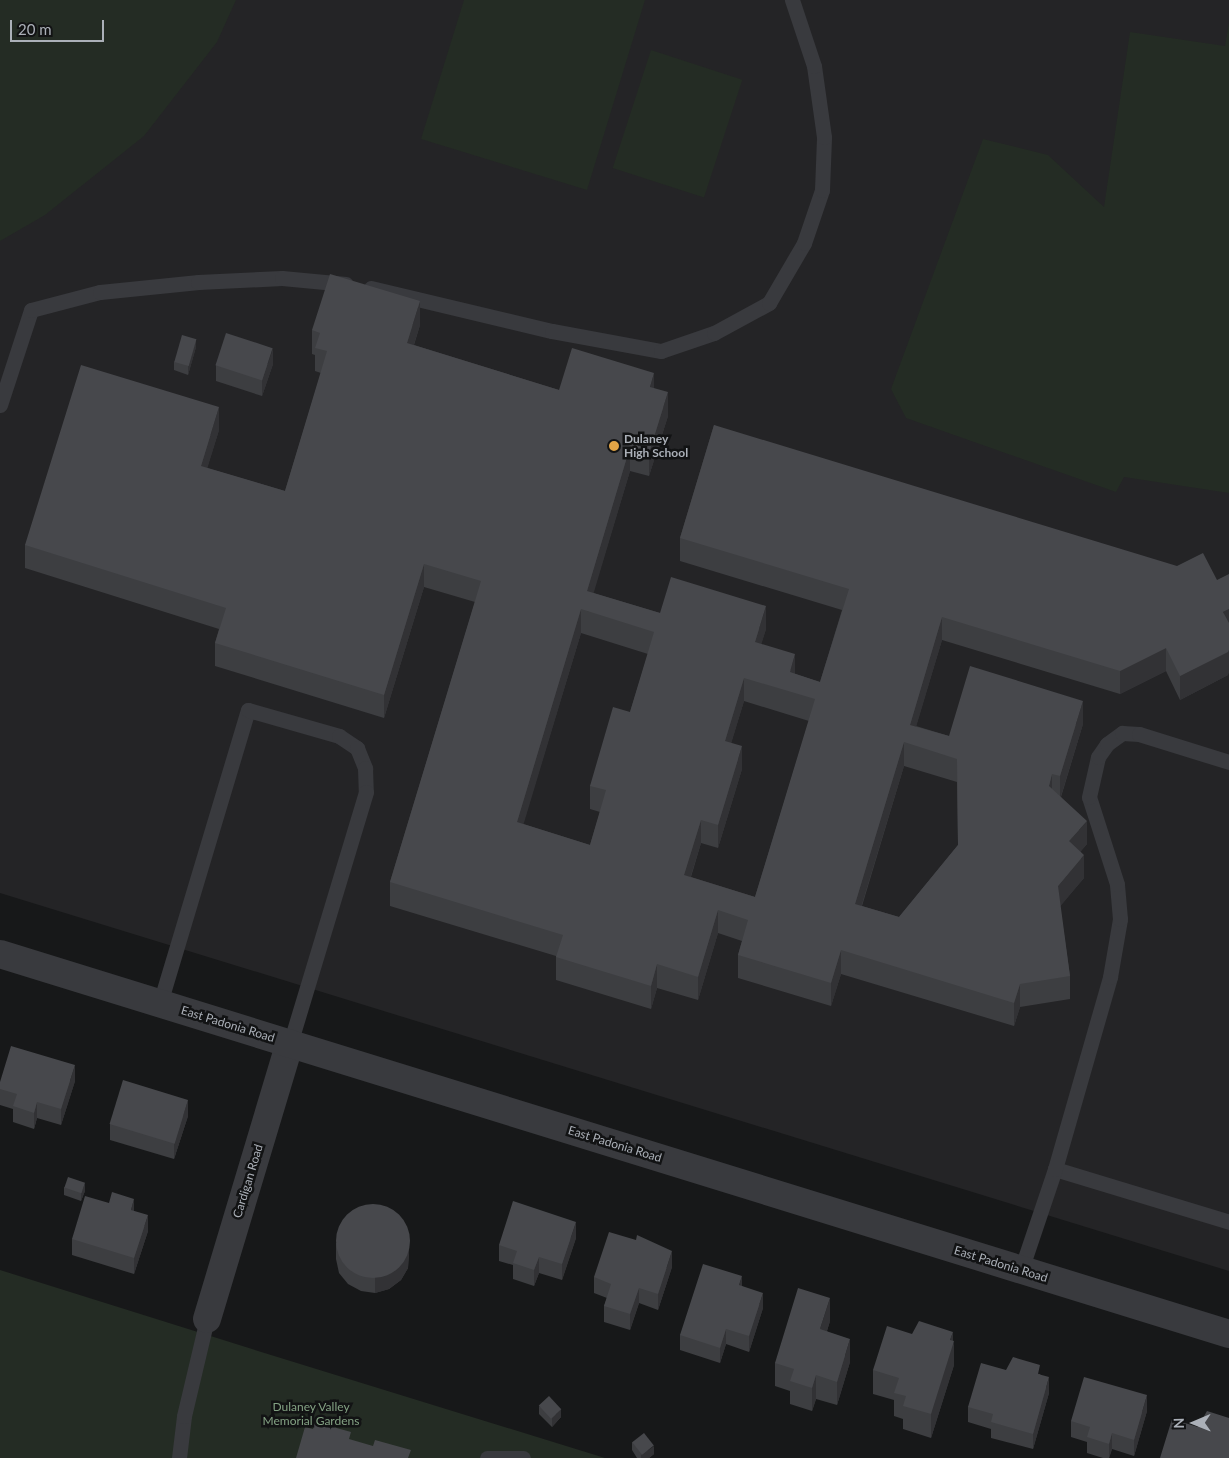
<!DOCTYPE html>
<html>
<head>
<meta charset="utf-8">
<style>
	body { margin:0 }
	#map { position:relative; width:1229px; height:1458px; overflow:hidden; background:#171819; font-family:Lato,sans-serif }
	div>[style] { position:absolute }
	[style*='--x'] { left:calc(var(--x)*1px); top:calc(var(--y)*1px); width:calc(var(--w)*1px); rotate:calc(var(--a)*1deg) }
	.built>* { inset:0; background:#242426 }
	.green>* { inset:0; background:#242c24; transform-origin:0 0 }
	.service>* { height:15px; margin:-7.5px; padding:0 7.5px; transform-origin:7.5px; border-radius:7.5px; background:#393a3e }
	.minor>* { height:28px; margin:-14px; padding:0 14px; transform-origin:14px; border-radius:14px; background:#393a3e }
	.tertiary>* { height:28px; margin:-14px; padding:0 14px; transform-origin:14px; border-radius:14px; background:#393a3e }
	.wall>* { inset:0; background:#3d3e41 }
	.shaded-wall>* { inset:0; background:#323235 }
	.building>* { inset:0; background:#47484c; transform-origin:0 0 }
	.round { border-radius:50% }
	.dots>* { width:14px; height:14px; translate:-50% -50%; box-sizing:border-box; border:2px solid #121314; border-radius:50% }
	span { translate:-50% -50%; white-space:nowrap; text-align:center; line-height:1.15; -webkit-text-stroke:5px #121314; paint-order:stroke }
	.poi-label { font-size:12px; color:#abb0b8; font-weight:700 }
	.left { translate:0 -50%; text-align:left }
	.street-label { font-size:12px; color:#abb0b8 }
	.park-label { font-size:12px; color:#83a183 }
	.north { position:absolute; left:1169px; top:1398px; width:50px; height:50px; -webkit-text-stroke:4px #121314; paint-order:stroke; rotate:269deg; font-size:14px; font-weight:700; line-height:20px; text-align:center; color:#abb0b8 }
	.north::after { content:''; display:block; margin:auto; width:18px; height:22px; background:#abb0b8; clip-path:polygon(50% 0,100% 100%,50% 72%,0 100%) }
	.scale { position:absolute; left:10px; top:20px; width:94px; height:22px; box-sizing:border-box; border:2px solid #abb0b8; border-top:0; padding-left:6px; font-size:15px; line-height:18px; white-space:nowrap; color:#abb0b8; -webkit-text-stroke:4px #121314; paint-order:stroke }
</style>
</head>
<body>
<div id="map">
	<div class="built">
		<i style="clip-path:polygon(0 0,1229px 0,1229px 1271px,0 893px)"></i>
	</div>
	<div class="green">
		<i style="clip-path:polygon(0 0,236px 0,217px 42px,144px 136px,45px 215px,0 241px)"></i>
		<i style="clip-path:polygon(464px 0,645px 0,587px 190px,421px 139px)"></i>
		<i style="clip-path:polygon(1229px 23px,1229px 493px,1124px 477px,1116px 492px,906px 418px,891px 389px,983px 139px,1048px 155px,1104px 207px,1130px 32px,1225px 46px)"></i>
		<i style="left:651px;top:50px;width:96px;height:124px;rotate:18deg"></i>
		<i style="clip-path:polygon(0 1270px,271px 1355px,605px 1458px,0 1458px)"></i>
	</div>
	<div class="service">
		<i style="--x:371;--y:288;--w:186;--a:13.4"></i>
		<i style="--x:552;--y:331;--w:111;--a:10.4"></i>
		<i style="--x:661;--y:351;--w:56;--a:-18.8"></i>
		<i style="--x:714;--y:333;--w:63;--a:-28.6"></i>
		<i style="--x:769;--y:303;--w:69;--a:-59.7"></i>
		<i style="--x:804;--y:243;--w:56;--a:-71.2"></i>
		<i style="--x:822;--y:190;--w:53;--a:-87.8"></i>
		<i style="--x:824;--y:137;--w:72;--a:-98"></i>
		<i style="--x:814;--y:66;--w:70;--a:-108.4"></i>
		<i style="--x:0;--y:405;--w:100;--a:-71.9"></i>
		<i style="--x:31;--y:310;--w:71;--a:-14.6"></i>
		<i style="--x:100;--y:292;--w:99;--a:-5.8"></i>
		<i style="--x:198;--y:282;--w:84;--a:-2.7"></i>
		<i style="--x:282;--y:278;--w:64;--a:5.4"></i>
		<i style="--x:160;--y:1003;--w:306;--a:-73.3"></i>
		<i style="--x:248;--y:710;--w:95;--a:15.9"></i>
		<i style="--x:339;--y:736;--w:22;--a:34"></i>
		<i style="--x:357;--y:748;--w:22;--a:68"></i>
		<i style="--x:365;--y:768;--w:24;--a:88"></i>
		<i style="--x:366;--y:792;--w:262;--a:106.8"></i>
		<i style="--x:1055;--y:1169;--w:182;--a:16.9"></i>
		<i style="--x:1021;--y:1270;--w:107;--a:-71.4"></i>
		<i style="--x:1055;--y:1169;--w:200;--a:-74"></i>
		<i style="--x:1110;--y:977;--w:59;--a:-80.2"></i>
		<i style="--x:1120;--y:919;--w:35;--a:-95"></i>
		<i style="--x:1117;--y:884;--w:91;--a:-107.8"></i>
		<i style="--x:1089;--y:797;--w:41;--a:-77.3"></i>
		<i style="--x:1098;--y:757;--w:16;--a:-55"></i>
		<i style="--x:1107;--y:744;--w:19;--a:-36"></i>
		<i style="--x:1122;--y:733;--w:17;--a:3"></i>
		<i style="--x:1139;--y:734;--w:94;--a:17.3"></i>
		<i style="--x:179;--y:1458;--w:42;--a:-83.2"></i>
		<i style="--x:184;--y:1416;--w:100;--a:-76.7"></i>
		<i style="--x:487;--y:1458;--w:36;--a:0"></i>
	</div>
	<div class="minor">
		<i style="--x:207;--y:1319;--w:288;--a:-73.3"></i>
	</div>
	<div class="tertiary">
		<i style="--x:0;--y:954;--w:1286;--a:17.18"></i>
	</div>
	<div class="wall">
		<i style="clip-path:polygon(evenodd,420px 325px,414px 345px,559px 390px,654px 388px,668px 416px,649px 476px,630px 471px,593px 593px,660px 613px,766px 629px,761px 644px,795px 674px,820px 682px,842px 610px,680px 561px,680px 538px,714px 425px,1228px 675px,1180px 700px,1166px 671px,1120px 694px,942px 640px,916px 726px,949px 736px,1083px 724px,1061px 797px,1087px 844px,1080px 852px,1084px 878px,1060px 906px,1070px 976px,1070px 999px,1020px 1007px,1014px 1026px,841px 974px,831px 1006px,738px 978px,738px 955px,742px 941px,718px 933px,698px 1000px,657px 988px,651px 1009px,556px 980px,556px 956px,390px 906px,390px 882px,475px 602px,424px 587px,384px 718px,215px 666px,215px 643px,219px 629px,25px 568px,25px 545px,219px 430px,207px 468px,285px 491px,321px 373px,315px 371px,315px 355px,312px 354px,312px 330px,420px 325px,581px 633px,648px 654px,630px 712px,590px 786px,590px 809px,600px 812px,590px 845px,523px 824px,581px 633px,420px 325px,744px 701px,809px 721px,755px 897px,691px 877px,701px 843px,718px 848px,742px 769px,731px 743px,744px 701px,420px 325px,904px 766px,957px 782px,958px 845px,899px 917px,862px 906px,904px 766px)"></i>
		<i style="clip-path:polygon(196px 347px,188px 375px,174px 370px,174px 362px)"></i>
		<i style="clip-path:polygon(273px 364px,262px 396px,216px 381px,216px 365px)"></i>
		<i style="clip-path:polygon(75px 1081px,61px 1125px,37px 1118px,34px 1129px,13px 1122px,13px 1109px,0 1105px,0 1082px)"></i>
		<i style="clip-path:polygon(188px 1116px,174px 1159px,110px 1140px,110px 1124px)"></i>
		<i style="clip-path:polygon(64px 1187px,85px 1191px,81px 1201px,64px 1195px)"></i>
		<i style="clip-path:polygon(134px 1211px,148px 1231px,134px 1274px,72px 1255px,72px 1239px)"></i>
		<i style="clip-path:polygon(576px 1238px,562px 1280px,539px 1273px,534px 1286px,513px 1279px,513px 1265px,499px 1261px,499px 1245px)"></i>
		<i style="clip-path:polygon(336px 1243px,409px 1253px,408px 1268px,401px 1280px,389px 1289px,375px 1293px,361px 1291px,348px 1284px,339px 1273px,336px 1259px)"></i>
		<i style="clip-path:polygon(672px 1267px,658px 1310px,639px 1303px,630px 1330px,604px 1322px,604px 1306px,607px 1298px,594px 1293px,594px 1277px)"></i>
		<i style="clip-path:polygon(742px 1286px,763px 1308px,749px 1352px,726px 1344px,720px 1363px,680px 1350px,680px 1335px)"></i>
		<i style="clip-path:polygon(830px 1321px,827px 1331px,850px 1362px,837px 1405px,816px 1399px,812px 1411px,790px 1404px,790px 1391px,775px 1386px,775px 1363px)"></i>
		<i style="clip-path:polygon(953px 1341px,954px 1365px,931px 1438px,903px 1429px,903px 1419px,894px 1416px,894px 1400px,873px 1394px,873px 1370px)"></i>
		<i style="clip-path:polygon(1006px 1370px,1040px 1374px,1049px 1393px,1033px 1449px,991px 1438px,991px 1429px,968px 1422px,968px 1407px)"></i>
		<i style="clip-path:polygon(539px 1406px,561px 1417px,552px 1427px,539px 1414px)"></i>
		<i style="clip-path:polygon(1147px 1411px,1134px 1456px,1112px 1449px,1109px 1458px,1103px 1458px,1087px 1453px,1087px 1442px,1071px 1437px,1071px 1421px)"></i>
		<i style="clip-path:polygon(632px 1442px,654px 1454px,649px 1458px,637px 1458px,632px 1450px)"></i>
	</div>
	<div class="shaded-wall">
		<i style="clip-path:polygon(420px 301px,420px 325px,407px 366px,407px 343px)"></i>
		<i style="clip-path:polygon(196px 339px,196px 347px,188px 375px,188px 367px)"></i>
		<i style="clip-path:polygon(273px 348px,273px 364px,262px 396px,262px 380px)"></i>
		<i style="clip-path:polygon(654px 373px,654px 396px,650px 387px)"></i>
		<i style="clip-path:polygon(668px 392px,668px 416px,649px 476px,649px 453px)"></i>
		<i style="clip-path:polygon(219px 407px,219px 430px,201px 489px,201px 466px)"></i>
		<i style="clip-path:polygon(630px 447px,630px 471px,588px 612px,587px 591px)"></i>
		<i style="clip-path:polygon(424px 564px,424px 587px,384px 718px,384px 695px)"></i>
		<i style="clip-path:polygon(766px 606px,766px 629px,755px 665px,755px 642px)"></i>
		<i style="clip-path:polygon(581px 609px,581px 633px,517px 846px,517px 822px)"></i>
		<i style="clip-path:polygon(1229px 609px,1229px 632px,1223px 612px)"></i>
		<i style="clip-path:polygon(942px 617px,942px 640px,911px 744px,910px 725px)"></i>
		<i style="clip-path:polygon(1166px 648px,1166px 671px,1120px 694px,1120px 671px)"></i>
		<i style="clip-path:polygon(1229px 650px,1229px 673px,1228px 675px,1180px 700px,1180px 676px)"></i>
		<i style="clip-path:polygon(795px 654px,795px 678px,790px 672px)"></i>
		<i style="clip-path:polygon(744px 678px,744px 701px,725px 764px,725px 741px)"></i>
		<i style="clip-path:polygon(1083px 701px,1083px 724px,1060px 799px,1060px 776px)"></i>
		<i style="clip-path:polygon(904px 742px,904px 766px,855px 927px,855px 904px)"></i>
		<i style="clip-path:polygon(742px 746px,742px 769px,718px 848px,718px 825px)"></i>
		<i style="clip-path:polygon(1052px 774px,1052px 797px,1049px 786px)"></i>
		<i style="clip-path:polygon(701px 820px,701px 843px,684px 898px,684px 875px)"></i>
		<i style="clip-path:polygon(1087px 821px,1087px 844px,1069px 865px,1069px 841px)"></i>
		<i style="clip-path:polygon(1084px 855px,1084px 878px,1058px 909px,1058px 886px)"></i>
		<i style="clip-path:polygon(718px 910px,718px 933px,698px 1000px,698px 977px)"></i>
		<i style="clip-path:polygon(841px 950px,841px 974px,831px 1006px,831px 983px)"></i>
		<i style="clip-path:polygon(657px 964px,657px 988px,651px 1009px,651px 986px)"></i>
		<i style="clip-path:polygon(1020px 984px,1020px 1007px,1014px 1026px,1014px 1003px)"></i>
		<i style="clip-path:polygon(75px 1065px,75px 1081px,61px 1125px,61px 1109px)"></i>
		<i style="clip-path:polygon(188px 1100px,188px 1116px,174px 1159px,174px 1144px)"></i>
		<i style="clip-path:polygon(37px 1102px,37px 1118px,34px 1129px,34px 1113px)"></i>
		<i style="clip-path:polygon(85px 1183px,85px 1191px,81px 1201px,81px 1193px)"></i>
		<i style="clip-path:polygon(134px 1199px,134px 1215px,131px 1210px)"></i>
		<i style="clip-path:polygon(148px 1215px,148px 1231px,134px 1274px,134px 1258px)"></i>
		<i style="clip-path:polygon(576px 1222px,576px 1238px,562px 1280px,562px 1264px)"></i>
		<i style="clip-path:polygon(409px 1237px,409px 1253px,408px 1268px,401px 1280px,389px 1289px,375px 1293px,375px 1277px)"></i>
		<i style="clip-path:polygon(672px 1251px,672px 1267px,658px 1310px,658px 1294px)"></i>
		<i style="clip-path:polygon(539px 1257px,539px 1273px,534px 1286px,534px 1270px)"></i>
		<i style="clip-path:polygon(742px 1276px,742px 1292px,739px 1285px)"></i>
		<i style="clip-path:polygon(639px 1288px,639px 1303px,630px 1330px,630px 1314px)"></i>
		<i style="clip-path:polygon(763px 1293px,763px 1308px,749px 1352px,749px 1336px)"></i>
		<i style="clip-path:polygon(830px 1298px,830px 1321px,820px 1352px,820px 1329px)"></i>
		<i style="clip-path:polygon(726px 1329px,726px 1344px,720px 1363px,720px 1348px)"></i>
		<i style="clip-path:polygon(953px 1332px,953px 1345px,954px 1341px,954px 1365px,931px 1438px,931px 1414px,950px 1340px)"></i>
		<i style="clip-path:polygon(850px 1339px,850px 1362px,837px 1405px,837px 1382px)"></i>
		<i style="clip-path:polygon(816px 1375px,816px 1399px,812px 1411px,812px 1388px)"></i>
		<i style="clip-path:polygon(1049px 1377px,1049px 1393px,1033px 1449px,1033px 1434px)"></i>
		<i style="clip-path:polygon(1147px 1395px,1147px 1411px,1134px 1456px,1134px 1440px)"></i>
		<i style="clip-path:polygon(561px 1409px,561px 1417px,552px 1427px,552px 1418px)"></i>
		<i style="clip-path:polygon(1112px 1433px,1112px 1449px,1109px 1458px,1109px 1444px)"></i>
		<i style="clip-path:polygon(654px 1446px,654px 1454px,649px 1458px,641px 1458px,641px 1455px)"></i>
	</div>
	<div class="building">
		<i style="clip-path:polygon(evenodd,330px 274px,420px 301px,407px 343px,559px 390px,572px 348px,654px 373px,650px 387px,668px 392px,649px 453px,630px 447px,587px 591px,660px 613px,671px 577px,766px 606px,755px 642px,795px 654px,790px 672px,820px 682px,849px 589px,680px 538px,714px 425px,1177px 566px,1203px 553px,1217px 580px,1229px 574px,1229px 609px,1223px 612px,1229px 623px,1229px 650px,1228px 652px,1180px 676px,1166px 648px,1120px 671px,942px 617px,910px 725px,949px 736px,970px 666px,1083px 701px,1060px 776px,1052px 774px,1049px 786px,1087px 821px,1069px 841px,1084px 855px,1058px 886px,1070px 976px,1020px 984px,1014px 1003px,841px 950px,831px 983px,738px 955px,748px 920px,718px 910px,698px 977px,657px 964px,651px 986px,556px 957px,563px 935px,390px 882px,481px 581px,424px 564px,384px 695px,215px 643px,226px 608px,25px 545px,81px 365px,219px 407px,201px 466px,285px 491px,327px 351px,315px 348px,320px 333px,312px 330px,330px 274px,581px 609px,654px 632px,630px 712px,613px 707px,590px 786px,606px 790px,590px 845px,517px 822px,581px 609px,330px 274px,744px 678px,815px 699px,755px 897px,684px 875px,701px 820px,718px 825px,742px 746px,725px 741px,744px 678px,330px 274px,904px 742px,957px 759px,958px 845px,899px 917px,855px 904px,904px 742px)"></i>
		<i style="left:226px;top:333px;width:49px;height:34px;rotate:18deg"></i>
		<i style="left:182px;top:335px;width:15px;height:28px;rotate:16deg"></i>
		<i style="clip-path:polygon(11px 1046px,75px 1065px,61px 1109px,37px 1102px,34px 1113px,13px 1106px,17px 1094px,0 1089px,0 1082px)"></i>
		<i style="left:123px;top:1080px;width:68px;height:46px;rotate:17deg"></i>
		<i style="left:68px;top:1177px;width:18px;height:11px;rotate:19deg"></i>
		<i style="clip-path:polygon(112px 1192px,134px 1199px,131px 1210px,148px 1215px,134px 1258px,72px 1239px,85px 1196px,109px 1203px)"></i>
		<i style="clip-path:polygon(513px 1201px,576px 1222px,562px 1264px,539px 1257px,534px 1270px,513px 1263px,517px 1251px,499px 1245px)"></i>
		<i class="round" style="left:336px;top:1204px;width:74px;height:74px"></i>
		<i style="clip-path:polygon(609px 1232px,636px 1240px,637px 1235px,672px 1251px,658px 1294px,639px 1288px,630px 1314px,604px 1306px,611px 1284px,594px 1277px)"></i>
		<i style="clip-path:polygon(703px 1264px,742px 1276px,739px 1285px,763px 1293px,749px 1336px,726px 1329px,720px 1348px,680px 1335px)"></i>
		<i style="clip-path:polygon(798px 1288px,830px 1298px,820px 1329px,850px 1339px,837px 1382px,816px 1375px,812px 1388px,790px 1381px,794px 1369px,775px 1363px)"></i>
		<i style="clip-path:polygon(919px 1321px,953px 1332px,950px 1340px,954px 1341px,931px 1414px,903px 1406px,906px 1396px,894px 1393px,899px 1378px,873px 1370px,887px 1326px,912px 1334px)"></i>
		<i style="clip-path:polygon(1013px 1357px,1040px 1365px,1038px 1374px,1049px 1377px,1033px 1434px,991px 1422px,993px 1414px,968px 1407px,981px 1363px,1006px 1370px)"></i>
		<i style="clip-path:polygon(1084px 1377px,1147px 1395px,1134px 1440px,1112px 1433px,1109px 1444px,1087px 1437px,1090px 1427px,1071px 1421px)"></i>
		<i style="left:549px;top:1396px;width:18px;height:14px;rotate:47deg"></i>
		<i style="clip-path:polygon(1207px 1411px,1229px 1418px,1229px 1458px,1160px 1458px,1172px 1419px,1198px 1427px)"></i>
		<i style="clip-path:polygon(315px 1422px,351px 1432px,349px 1439px,373px 1446px,375px 1440px,411px 1450px,408px 1458px,296px 1458px,305px 1427px,313px 1429px)"></i>
		<i style="left:644px;top:1433px;width:16px;height:15px;rotate:52deg"></i>
	</div>
	<div class="dots">
		<i style="left:614px;top:446px;background:#e3a546"></i>
	</div>
	<div class="poi-label">
		<span class="left" style="left:624px;top:446px">Dulaney<br>High School</span>
	</div>
	<div class="street-label">
		<span style="left:228px;top:1024px;rotate:17deg">East Padonia Road</span>
		<span style="left:615px;top:1144px;rotate:17deg">East Padonia Road</span>
		<span style="left:248px;top:1181px;rotate:-73deg">Cardigan Road</span>
		<span style="left:1001px;top:1264px;rotate:17deg">East Padonia Road</span>
	</div>
	<div class="park-label">
		<span style="left:311px;top:1414px">Dulaney Valley<br>Memorial Gardens</span>
	</div>
	<div class="north">N</div>
	<div class="scale">20 m</div>
</div>
</body>
</html>
